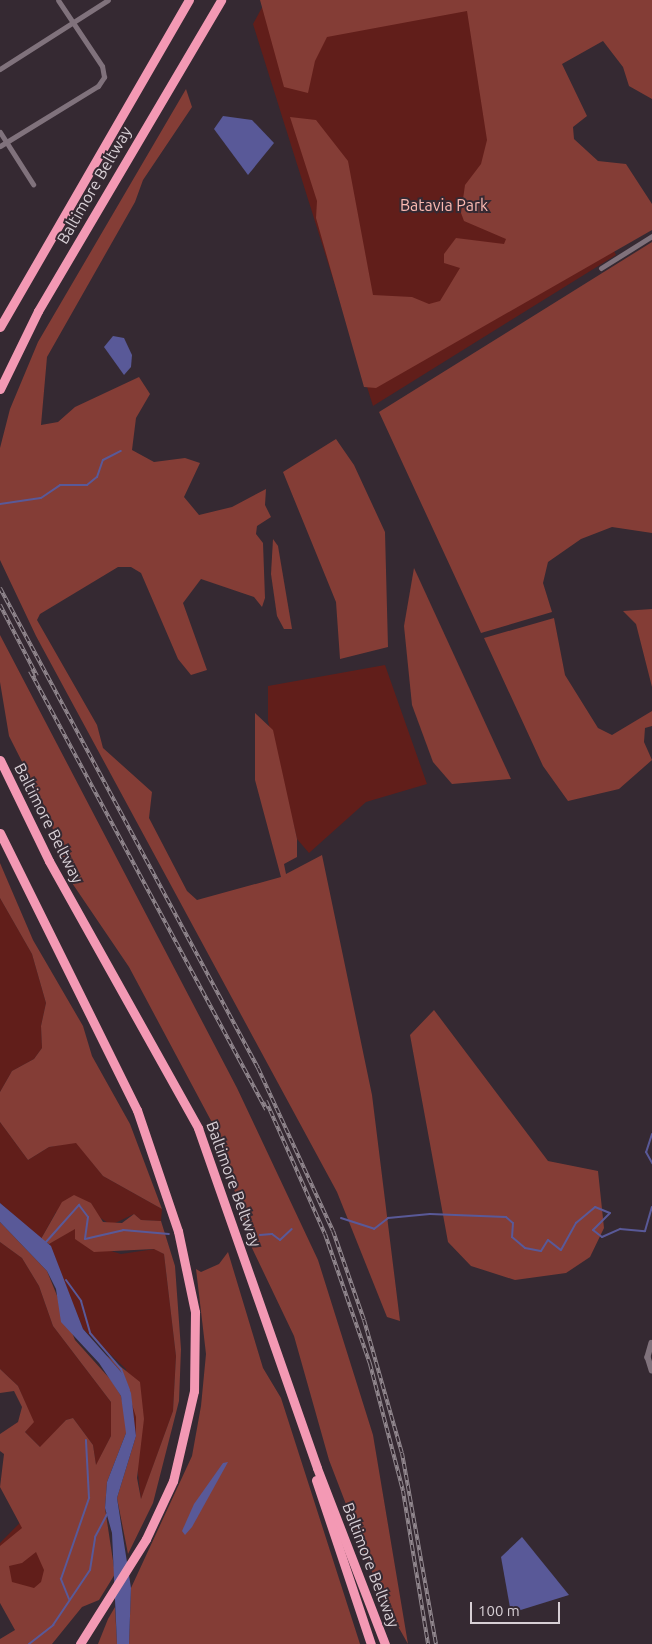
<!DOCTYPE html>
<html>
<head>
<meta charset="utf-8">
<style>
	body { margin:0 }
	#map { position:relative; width:652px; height:1644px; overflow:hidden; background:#352932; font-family:Ubuntu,sans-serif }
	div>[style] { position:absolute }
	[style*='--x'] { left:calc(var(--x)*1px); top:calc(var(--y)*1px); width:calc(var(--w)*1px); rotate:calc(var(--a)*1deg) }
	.green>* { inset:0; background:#611e1a }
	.forest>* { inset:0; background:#843d36 }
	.water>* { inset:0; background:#595998 }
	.stream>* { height:2px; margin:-1px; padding:0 1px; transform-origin:1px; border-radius:1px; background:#595998 }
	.minor>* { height:5px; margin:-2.5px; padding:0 2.5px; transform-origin:2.5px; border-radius:2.5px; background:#80727c }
	.tertiary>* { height:5.5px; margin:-2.75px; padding:0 2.75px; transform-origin:2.75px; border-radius:2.75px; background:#80727c }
	.motorway>* { height:9px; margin:-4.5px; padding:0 4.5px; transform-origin:4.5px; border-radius:4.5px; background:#f399b4 }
	.rail>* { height:4px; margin-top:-2px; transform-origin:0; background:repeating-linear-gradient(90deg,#352932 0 5.5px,#92888f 0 11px); box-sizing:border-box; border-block:1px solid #92888f }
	span { translate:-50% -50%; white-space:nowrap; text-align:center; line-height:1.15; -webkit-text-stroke:4px #352932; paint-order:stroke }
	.street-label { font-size:16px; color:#d7cfd5 }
	.park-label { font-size:16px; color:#fcbab2 }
	.scale { position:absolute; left:470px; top:1602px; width:90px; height:22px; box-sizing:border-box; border:2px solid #d7cfd5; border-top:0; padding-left:6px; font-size:15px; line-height:18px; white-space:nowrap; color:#d7cfd5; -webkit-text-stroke:4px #352932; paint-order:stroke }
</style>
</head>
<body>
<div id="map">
	<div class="green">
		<i style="clip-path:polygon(266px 0,489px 0,616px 255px,373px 406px,253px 24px)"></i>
		<i style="clip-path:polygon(385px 665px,427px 784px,366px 802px,309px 853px,297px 839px,268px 721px,268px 686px)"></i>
		<i style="clip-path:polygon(0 898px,32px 954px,46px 1003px,41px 1026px,42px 1048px,34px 1059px,12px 1071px,0 1092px)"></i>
		<i style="clip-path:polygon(0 1122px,28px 1160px,49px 1147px,76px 1142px,103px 1176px,162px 1209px,161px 1221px,141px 1220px,134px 1214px,111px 1225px,96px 1215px,91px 1203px,56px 1212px,41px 1239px,0 1203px)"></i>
		<i style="clip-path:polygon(75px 1228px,101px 1248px,121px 1254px,155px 1249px,164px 1254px,176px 1356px,173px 1411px,141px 1500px,126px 1369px,83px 1329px,49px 1244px)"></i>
		<i style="clip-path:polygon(0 1242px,22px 1258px,39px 1286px,53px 1326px,111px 1402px,111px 1436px,96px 1466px,93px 1445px,73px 1418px,66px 1420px,41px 1448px,25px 1432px,33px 1422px,18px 1386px,0 1369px)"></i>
		<i style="clip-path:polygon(72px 1470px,62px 1551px,16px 1629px,0 1602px,0 1543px)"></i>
	</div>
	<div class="forest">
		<i style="clip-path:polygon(260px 0,652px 0,652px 99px,629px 86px,623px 67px,603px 41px,562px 64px,587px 116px,573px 127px,574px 139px,598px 161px,626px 164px,652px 204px,652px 230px,376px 388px,364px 387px,316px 218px,317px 201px,290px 117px,316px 120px,348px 161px,373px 295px,412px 297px,429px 304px,440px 301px,460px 268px,444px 263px,444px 254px,456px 238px,504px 244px,506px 239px,464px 221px,461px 213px,465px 185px,481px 164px,487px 140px,467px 11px,327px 37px,315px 61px,308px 93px,284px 87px)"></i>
		<i style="clip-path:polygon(186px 89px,192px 107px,143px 180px,135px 202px,47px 357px,41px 425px,58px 422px,75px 407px,139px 377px,150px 394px,136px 418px,132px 450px,154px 462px,185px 458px,200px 463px,184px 497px,199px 515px,232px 507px,266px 489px,265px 505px,271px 517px,257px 526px,256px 534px,263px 543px,265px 598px,262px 607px,254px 597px,201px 579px,183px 603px,207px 670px,191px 675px,178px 659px,141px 573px,131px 567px,118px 567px,40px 614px,37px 620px,97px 725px,103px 748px,152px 792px,149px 818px,187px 891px,197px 900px,281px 877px,255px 780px,255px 713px,273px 730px,297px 839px,297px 857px,284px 864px,286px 874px,322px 855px,372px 1095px,400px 1321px,387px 1317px,337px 1192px,36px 636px,0 560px,0 448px,10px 409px,38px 342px)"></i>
		<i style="clip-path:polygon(652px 242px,652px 533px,612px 527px,581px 539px,548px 562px,543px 583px,552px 612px,481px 633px,379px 412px)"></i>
		<i style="clip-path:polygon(336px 439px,354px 465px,385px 532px,388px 647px,340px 659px,336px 602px,283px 472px)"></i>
		<i style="clip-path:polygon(273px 539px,278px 546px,292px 629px,284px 629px,277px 616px,271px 574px)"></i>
		<i style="clip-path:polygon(414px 568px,511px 779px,452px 784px,433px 762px,412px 705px,404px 626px)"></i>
		<i style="clip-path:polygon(652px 609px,652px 687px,636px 624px,623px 611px)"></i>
		<i style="clip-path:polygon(554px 618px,565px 675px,598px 728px,612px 735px,652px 711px,652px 726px,645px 728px,644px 742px,652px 760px,619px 789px,568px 801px,543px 766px,484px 638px)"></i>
		<i style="clip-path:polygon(0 635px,237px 1088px,318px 1260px,373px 1435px,408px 1644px,382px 1598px,329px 1460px,294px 1336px,252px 1248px,216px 1130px,129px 967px,68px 877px,47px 811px,9px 736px,0 682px)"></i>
		<i style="clip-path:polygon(0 863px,33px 940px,83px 1026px,92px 1056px,130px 1124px,162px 1209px,103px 1176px,76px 1143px,49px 1147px,28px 1160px,0 1122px,0 1092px,12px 1071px,34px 1059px,42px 1048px,41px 1026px,46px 1003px,32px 954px,0 898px)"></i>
		<i style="clip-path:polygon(434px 1010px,548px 1161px,598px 1171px,604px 1228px,590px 1257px,566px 1273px,515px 1280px,471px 1266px,448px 1242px,410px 1035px)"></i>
		<i style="clip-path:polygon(74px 1195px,91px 1203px,103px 1222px,122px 1223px,134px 1214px,141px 1220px,161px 1221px,175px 1266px,181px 1349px,179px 1401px,153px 1503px,128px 1554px,117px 1498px,136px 1436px,136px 1417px,122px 1373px,106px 1355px,140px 1382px,144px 1419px,137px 1478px,141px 1499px,173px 1411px,176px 1356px,164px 1254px,154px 1249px,94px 1252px,75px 1239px,75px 1229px,49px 1244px,41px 1239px,62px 1202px)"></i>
		<i style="clip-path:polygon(evenodd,0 1222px,47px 1271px,75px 1340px,111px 1380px,121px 1396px,126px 1419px,126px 1433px,107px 1482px,105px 1508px,115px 1574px,99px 1600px,82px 1607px,52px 1644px,0 1644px,0 1639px,15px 1630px,0 1603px,0 1546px,22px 1528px,0 1487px,4px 1454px,0 1451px,0 1434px,18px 1422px,22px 1407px,14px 1391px,0 1393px,0 1369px,18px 1386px,34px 1422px,25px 1432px,40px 1447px,66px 1420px,73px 1418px,93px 1445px,96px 1465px,111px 1436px,111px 1402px,53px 1326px,39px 1286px,22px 1258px,0 1242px,0 1222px,36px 1552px,44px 1570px,41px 1582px,34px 1588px,12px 1582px,9px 1566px,22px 1563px,36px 1552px)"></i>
		<i style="clip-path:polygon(228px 1252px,263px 1368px,281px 1398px,360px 1644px,129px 1644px,131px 1588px,192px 1456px,201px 1406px,206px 1354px,196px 1269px,201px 1272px,219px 1264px)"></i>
		<i style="clip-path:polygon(115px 1607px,117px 1644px,98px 1644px,108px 1619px)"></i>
	</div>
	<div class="water">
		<i style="clip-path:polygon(223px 116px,252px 120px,274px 143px,248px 175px,214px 129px)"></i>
		<i style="clip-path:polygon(113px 336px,124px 338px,132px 355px,131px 367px,124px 375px,104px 347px)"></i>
		<i style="clip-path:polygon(0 1203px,51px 1246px,83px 1329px,122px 1373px,131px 1393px,136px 1436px,117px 1498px,131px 1588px,129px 1644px,117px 1644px,112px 1533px,105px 1508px,107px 1482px,126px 1433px,121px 1396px,99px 1363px,61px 1322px,56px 1289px,47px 1271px,0 1222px)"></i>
		<i style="clip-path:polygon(228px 1462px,192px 1527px,185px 1535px,182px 1531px,194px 1504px,223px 1463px)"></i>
		<i style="clip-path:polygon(522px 1537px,569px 1595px,511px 1613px,501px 1557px)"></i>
	</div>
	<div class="stream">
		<i style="--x:0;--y:504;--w:41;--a:-8.3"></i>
		<i style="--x:41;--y:498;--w:23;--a:-34"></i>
		<i style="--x:60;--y:485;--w:27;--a:0"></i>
		<i style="--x:87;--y:485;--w:13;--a:-39"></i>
		<i style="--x:97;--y:477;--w:18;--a:-71"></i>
		<i style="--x:103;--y:460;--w:20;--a:-27"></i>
		<i style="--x:652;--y:1134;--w:19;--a:108"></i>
		<i style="--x:646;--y:1152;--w:13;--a:61"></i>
		<i style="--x:341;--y:1218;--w:35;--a:18"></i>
		<i style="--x:374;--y:1229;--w:18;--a:-38"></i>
		<i style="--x:388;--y:1218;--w:42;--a:-5.4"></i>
		<i style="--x:430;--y:1214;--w:76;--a:2.3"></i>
		<i style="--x:506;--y:1217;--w:9;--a:41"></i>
		<i style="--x:513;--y:1223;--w:14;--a:94"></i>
		<i style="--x:512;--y:1237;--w:17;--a:40"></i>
		<i style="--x:525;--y:1248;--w:16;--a:11"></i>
		<i style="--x:541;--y:1251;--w:13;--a:-58"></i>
		<i style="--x:548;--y:1240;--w:16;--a:38"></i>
		<i style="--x:561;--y:1250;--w:31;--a:-61"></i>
		<i style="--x:576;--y:1223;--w:25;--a:-40"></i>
		<i style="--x:595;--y:1207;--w:16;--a:22"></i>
		<i style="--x:610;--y:1213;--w:24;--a:135"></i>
		<i style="--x:593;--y:1230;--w:11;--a:38"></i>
		<i style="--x:602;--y:1237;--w:20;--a:-24"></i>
		<i style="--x:620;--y:1229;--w:25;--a:5"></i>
		<i style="--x:645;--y:1231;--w:25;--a:-74"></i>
		<i style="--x:260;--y:1235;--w:12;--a:-5"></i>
		<i style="--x:272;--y:1234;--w:10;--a:37"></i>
		<i style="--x:280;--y:1240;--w:16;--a:-43"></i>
		<i style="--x:46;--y:1242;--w:50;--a:-48.3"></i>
		<i style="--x:79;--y:1205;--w:15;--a:53"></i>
		<i style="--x:88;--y:1217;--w:22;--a:98"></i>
		<i style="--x:85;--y:1239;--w:39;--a:-13"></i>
		<i style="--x:123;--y:1230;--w:46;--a:5"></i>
		<i style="--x:66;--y:1280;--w:26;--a:54"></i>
		<i style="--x:81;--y:1301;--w:33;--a:74"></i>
		<i style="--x:90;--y:1333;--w:48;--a:49.3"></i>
		<i style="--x:121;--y:1369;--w:22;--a:69"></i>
		<i style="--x:69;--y:1599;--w:22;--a:-112"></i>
		<i style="--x:61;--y:1579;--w:86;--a:-70.9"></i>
		<i style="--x:89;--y:1498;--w:58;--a:-93"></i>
		<i style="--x:29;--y:1644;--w:31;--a:-38"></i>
		<i style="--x:53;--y:1625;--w:66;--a:-56.1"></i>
		<i style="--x:90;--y:1570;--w:33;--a:-81"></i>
		<i style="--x:95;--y:1537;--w:26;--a:-62"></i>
	</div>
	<div class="minor">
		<i style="--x:0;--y:69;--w:128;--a:-32.6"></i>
		<i style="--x:0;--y:132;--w:62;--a:57.6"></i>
		<i style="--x:0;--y:146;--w:115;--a:-31.5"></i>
		<i style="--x:98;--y:86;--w:11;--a:-56"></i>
		<i style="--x:104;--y:77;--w:11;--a:-100"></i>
		<i style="--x:102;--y:66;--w:79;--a:-123.7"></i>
		<i style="--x:601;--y:268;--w:60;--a:-32.1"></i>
	</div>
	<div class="tertiary">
		<i style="--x:652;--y:1343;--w:15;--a:106"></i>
		<i style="--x:648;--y:1357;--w:14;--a:73"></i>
	</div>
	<div class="motorway">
		<i style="--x:0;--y:327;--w:378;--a:-60"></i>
		<i style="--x:0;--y:389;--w:87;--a:-64"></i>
		<i style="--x:38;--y:311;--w:361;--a:-59.5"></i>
		<i style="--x:0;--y:760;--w:112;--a:64.1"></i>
		<i style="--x:49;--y:861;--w:306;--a:60.8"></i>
		<i style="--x:198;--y:1128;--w:360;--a:70.7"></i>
		<i style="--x:317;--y:1468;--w:189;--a:68.9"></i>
		<i style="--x:0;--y:833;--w:309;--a:63.7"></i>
		<i style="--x:137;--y:1110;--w:128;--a:71.3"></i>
		<i style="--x:178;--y:1231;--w:83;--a:78.1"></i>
		<i style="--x:195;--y:1312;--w:79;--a:90.7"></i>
		<i style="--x:194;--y:1391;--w:92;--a:103.1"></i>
		<i style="--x:173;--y:1481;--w:64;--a:115"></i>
		<i style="--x:146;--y:1539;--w:124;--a:122.2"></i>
		<i style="--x:316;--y:1480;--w:173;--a:71.5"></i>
	</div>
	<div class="rail">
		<i style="--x:0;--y:588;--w:545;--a:61.74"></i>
		<i style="--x:258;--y:1068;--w:179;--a:65.3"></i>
		<i style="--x:333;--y:1231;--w:94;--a:70.8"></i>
		<i style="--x:364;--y:1320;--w:138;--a:74.1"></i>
		<i style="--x:402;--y:1453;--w:194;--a:79.9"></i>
		<i style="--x:0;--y:605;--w:80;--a:62.5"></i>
		<i style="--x:30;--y:671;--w:498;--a:61.7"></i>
		<i style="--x:266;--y:1101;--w:145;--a:66.1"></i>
		<i style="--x:325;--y:1234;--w:138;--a:70.9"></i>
		<i style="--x:370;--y:1364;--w:131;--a:75.4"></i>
		<i style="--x:403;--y:1491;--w:155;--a:80.7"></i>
	</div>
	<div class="street-label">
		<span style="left:94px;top:185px;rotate:-60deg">Baltimore Beltway</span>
		<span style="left:49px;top:823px;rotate:63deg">Baltimore Beltway</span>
		<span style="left:234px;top:1184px;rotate:70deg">Baltimore Beltway</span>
		<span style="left:371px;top:1565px;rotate:69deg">Baltimore Beltway</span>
	</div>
	<div class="park-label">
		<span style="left:444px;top:205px">Batavia Park</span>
	</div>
	<div class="scale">100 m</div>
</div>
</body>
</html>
